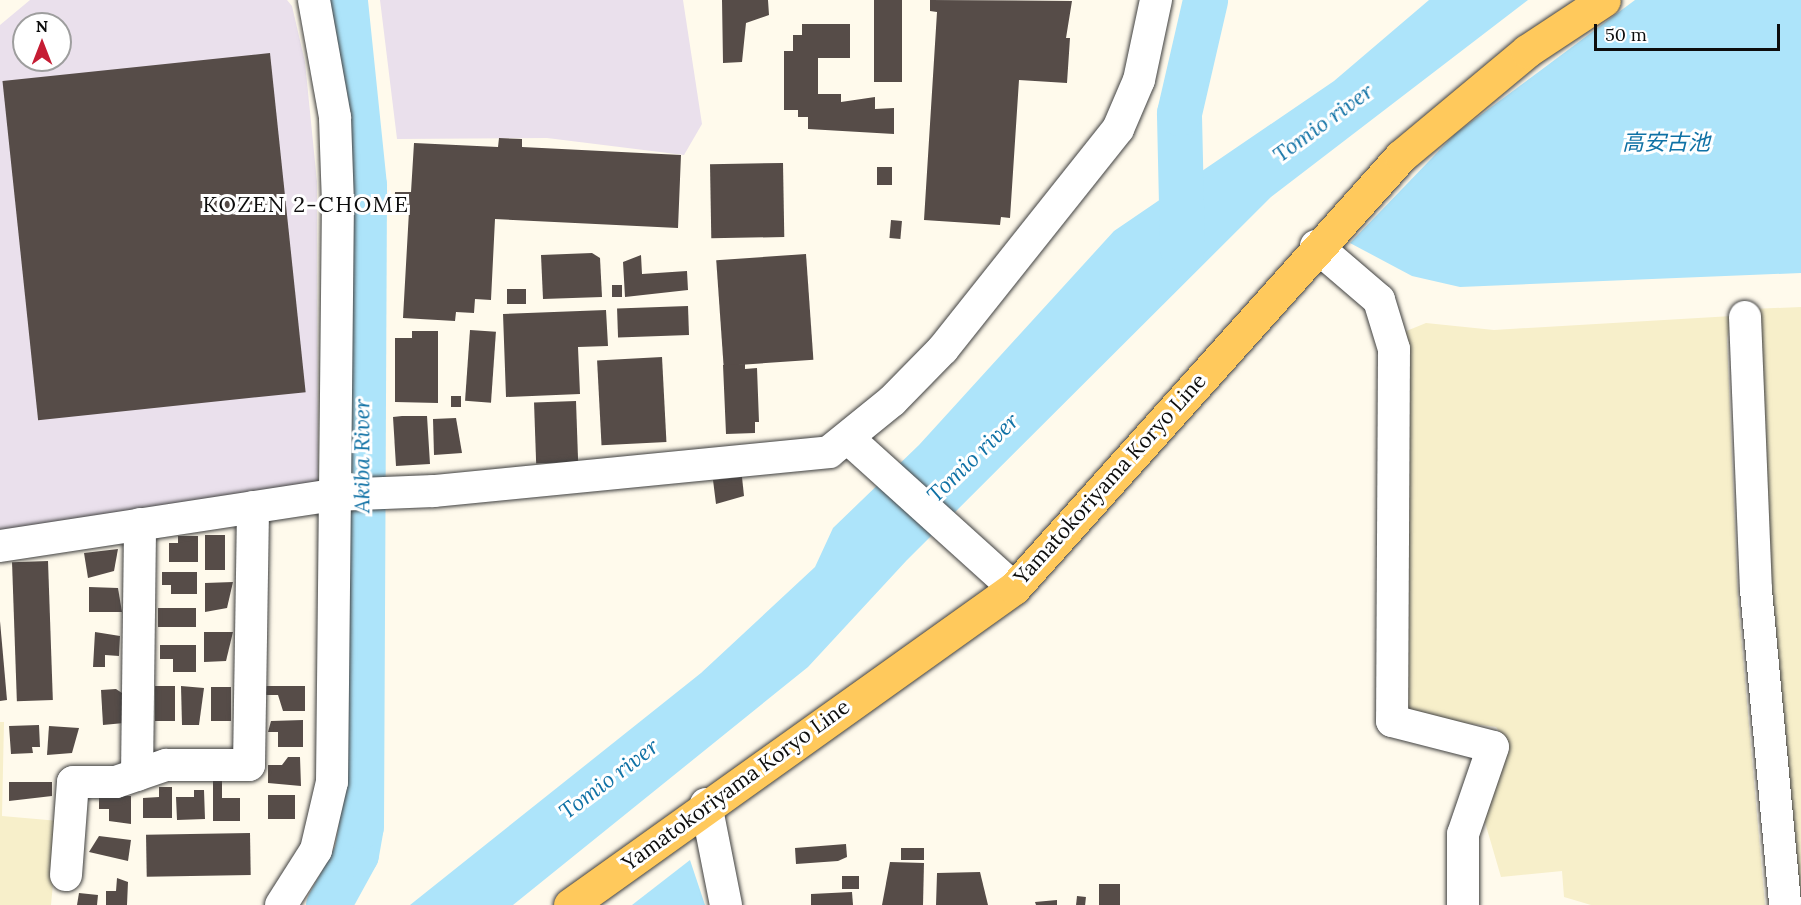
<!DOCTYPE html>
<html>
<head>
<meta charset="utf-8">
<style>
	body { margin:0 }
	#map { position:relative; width:1801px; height:905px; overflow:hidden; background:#fffaec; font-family:Lora,"Noto Sans JP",serif }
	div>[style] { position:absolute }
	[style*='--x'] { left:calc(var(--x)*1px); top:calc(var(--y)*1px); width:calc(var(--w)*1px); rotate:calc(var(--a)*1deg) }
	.industrial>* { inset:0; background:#eae0ec }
	.farmland>* { inset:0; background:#f7efca }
	.water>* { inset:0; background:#ade4fa }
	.river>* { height:45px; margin:-22.5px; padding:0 22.5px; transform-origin:22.5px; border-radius:22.5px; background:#ade4fa }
	.building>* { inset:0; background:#564c48; transform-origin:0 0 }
	.roads { filter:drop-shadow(0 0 2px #404040) drop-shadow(0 0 2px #404040) }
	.minor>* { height:32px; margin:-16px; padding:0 16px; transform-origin:16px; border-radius:16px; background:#fff }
	.major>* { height:33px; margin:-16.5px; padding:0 16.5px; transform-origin:16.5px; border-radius:16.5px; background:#ffc95c }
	span { translate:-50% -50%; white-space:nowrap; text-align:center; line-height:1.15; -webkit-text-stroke:6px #fff; paint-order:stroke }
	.street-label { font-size:21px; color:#0d0d0d }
	.water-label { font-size:22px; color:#0f71a5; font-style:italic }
	.neighbourhood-label { font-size:22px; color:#0d0d0d; letter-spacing:1.5px }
	.north { position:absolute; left:12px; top:12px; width:60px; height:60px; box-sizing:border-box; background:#fff; border:2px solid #9e9e9e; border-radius:50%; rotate:0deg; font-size:16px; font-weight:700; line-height:24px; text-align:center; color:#0d0d0d }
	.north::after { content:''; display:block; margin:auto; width:21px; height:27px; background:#c51c33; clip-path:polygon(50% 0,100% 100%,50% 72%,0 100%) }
	.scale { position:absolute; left:1594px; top:24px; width:186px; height:27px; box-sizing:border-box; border:3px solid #0d0d0d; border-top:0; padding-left:8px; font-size:18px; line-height:21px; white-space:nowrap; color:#0d0d0d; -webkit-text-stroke:4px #fff; paint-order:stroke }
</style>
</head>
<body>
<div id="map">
	<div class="industrial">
		<i style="clip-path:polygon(evenodd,30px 0,287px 0,292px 6px,305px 62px,317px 182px,318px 483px,0 531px,0 25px,30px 0,24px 24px,60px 24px,60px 60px,24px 60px,24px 24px)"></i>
		<i style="clip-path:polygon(380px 0,683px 0,702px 124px,684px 155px,547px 138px,397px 139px)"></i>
	</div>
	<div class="farmland">
		<i style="clip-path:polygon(1801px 307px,1801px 905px,1792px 905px,1752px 309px)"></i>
		<i style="clip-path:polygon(1732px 316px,1727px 339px,1738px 602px,1765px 905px,1591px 905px,1564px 897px,1562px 871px,1501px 877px,1477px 795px,1503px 736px,1496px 727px,1409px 716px,1401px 705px,1404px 332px,1426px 323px,1494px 330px)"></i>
		<i style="clip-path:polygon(0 722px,4px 722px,2px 816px,59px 821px,51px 905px,0 905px)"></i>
	</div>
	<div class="water">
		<i style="clip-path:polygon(1429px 0,1528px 0,1271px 197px,907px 560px,808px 667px,513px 905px,410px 905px,701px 673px,815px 567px,833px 528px,919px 445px,1114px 231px,1334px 81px)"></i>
		<i style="clip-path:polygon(1635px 0,1801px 0,1801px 273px,1460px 287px,1412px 276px,1350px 243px,1455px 134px)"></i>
		<i style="clip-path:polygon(690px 860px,705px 905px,632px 905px)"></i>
	</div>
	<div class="river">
		<i style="--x:1182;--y:248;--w:135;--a:-91.3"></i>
		<i style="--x:1179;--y:113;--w:116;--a:-77"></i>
		<i style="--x:328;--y:905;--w:58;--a:-61.2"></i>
		<i style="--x:356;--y:854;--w:28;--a:-80"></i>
		<i style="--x:361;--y:826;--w:641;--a:-89.73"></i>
		<i style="--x:364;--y:185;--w:186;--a:-95.9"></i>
	</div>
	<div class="building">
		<i style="clip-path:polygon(722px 0,768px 0,769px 15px,746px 23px,742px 62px,723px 63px)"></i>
		<i style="left:874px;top:0;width:28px;height:82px"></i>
		<i style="clip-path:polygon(930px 0,1072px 1px,1066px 38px,1070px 38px,1067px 83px,1019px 80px,1010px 218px,1001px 217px,1000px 225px,924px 220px,937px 12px,930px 11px)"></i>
		<i style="clip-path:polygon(802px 24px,850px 24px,850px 58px,818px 58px,818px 94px,841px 94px,841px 102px,875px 97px,875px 109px,894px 108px,894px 134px,808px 129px,808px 117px,798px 117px,798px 110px,784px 110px,784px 51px,793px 51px,793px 35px,802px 35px)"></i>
		<i style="left:270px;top:53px;width:341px;height:269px;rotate:84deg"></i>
		<i style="clip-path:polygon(499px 138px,522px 139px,522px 147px,681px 155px,678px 228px,495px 219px,491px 300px,475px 299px,474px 313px,456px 312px,455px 321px,403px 318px,409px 211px,394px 211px,395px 192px,411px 192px,414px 143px,498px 147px)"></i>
		<i style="left:783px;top:163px;width:74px;height:73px;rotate:89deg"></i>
		<i style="left:877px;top:167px;width:15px;height:18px"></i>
		<i style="left:891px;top:220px;width:11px;height:18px;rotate:5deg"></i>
		<i style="clip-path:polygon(592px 253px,600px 258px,602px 297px,543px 299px,541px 255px)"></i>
		<i style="left:806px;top:254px;width:106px;height:90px;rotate:86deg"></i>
		<i style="clip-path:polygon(641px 255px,642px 274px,687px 271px,688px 290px,625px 297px,623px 262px)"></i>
		<i style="left:612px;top:285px;width:10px;height:12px"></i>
		<i style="left:507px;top:289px;width:19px;height:15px"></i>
		<i style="left:688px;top:306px;width:29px;height:71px;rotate:88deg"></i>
		<i style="clip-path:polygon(606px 310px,608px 346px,578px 347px,580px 394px,506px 397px,503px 314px)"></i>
		<i style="left:470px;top:330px;width:26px;height:71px;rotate:4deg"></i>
		<i style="clip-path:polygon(412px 331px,438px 331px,438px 403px,395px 402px,395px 338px,412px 338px)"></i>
		<i style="left:662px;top:357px;width:85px;height:65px;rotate:87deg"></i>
		<i style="clip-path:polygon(745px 364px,745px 369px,757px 368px,759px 422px,755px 422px,755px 433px,726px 434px,723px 365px)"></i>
		<i style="left:451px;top:396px;width:10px;height:11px"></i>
		<i style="left:576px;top:401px;width:61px;height:42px;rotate:88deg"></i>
		<i style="clip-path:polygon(402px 416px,427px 416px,430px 464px,396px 466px,393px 417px)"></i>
		<i style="clip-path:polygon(456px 418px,462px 453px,434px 455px,433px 419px)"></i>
		<i style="clip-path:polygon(742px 477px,744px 496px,716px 504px,713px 480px)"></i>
		<i style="left:205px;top:535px;width:20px;height:35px"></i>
		<i style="clip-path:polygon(178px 536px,198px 536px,198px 562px,169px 562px,169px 543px,178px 543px)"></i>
		<i style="clip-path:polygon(118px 549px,114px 571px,88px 578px,84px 553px)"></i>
		<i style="left:48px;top:561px;width:139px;height:36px;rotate:88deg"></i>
		<i style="clip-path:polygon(162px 572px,197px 572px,197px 594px,171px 594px,171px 585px,162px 585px)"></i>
		<i style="clip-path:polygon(233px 582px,227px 608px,205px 612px,205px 583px)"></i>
		<i style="clip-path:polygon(89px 587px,118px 588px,122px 612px,89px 612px)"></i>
		<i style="left:158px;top:608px;width:38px;height:19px"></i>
		<i style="clip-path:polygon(0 621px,7px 700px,0 701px)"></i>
		<i style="clip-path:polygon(95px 632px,120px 636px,119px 656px,105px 655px,105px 667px,93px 667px)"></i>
		<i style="clip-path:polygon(204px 632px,233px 632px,226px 661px,204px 662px)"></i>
		<i style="clip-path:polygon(160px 645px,196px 645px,196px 672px,173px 672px,173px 659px,160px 659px)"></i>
		<i style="left:155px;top:686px;width:20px;height:35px"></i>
		<i style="clip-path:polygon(181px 686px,204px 688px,199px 725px,182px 725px)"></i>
		<i style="clip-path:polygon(264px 686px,305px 686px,305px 711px,283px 711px,278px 695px,264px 695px)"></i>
		<i style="left:211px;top:687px;width:20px;height:34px"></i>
		<i style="clip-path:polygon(116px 689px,122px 693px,124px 723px,103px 725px,101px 690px)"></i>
		<i style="clip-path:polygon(303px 720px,303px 747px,278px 747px,278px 732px,268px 732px,271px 721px)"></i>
		<i style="clip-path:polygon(39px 725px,40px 747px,32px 747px,33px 753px,11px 754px,9px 726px)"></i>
		<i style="clip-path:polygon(49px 726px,79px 728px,72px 753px,47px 755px)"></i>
		<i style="clip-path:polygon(288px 757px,300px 757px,301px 786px,268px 783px,268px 765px,282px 765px)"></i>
		<i style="clip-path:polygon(213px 779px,222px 779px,222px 798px,240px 798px,240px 821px,213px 821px)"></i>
		<i style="clip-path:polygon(9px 782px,52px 782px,52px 796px,9px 801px)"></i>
		<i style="clip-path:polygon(159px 787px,172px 787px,172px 818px,143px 818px,143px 798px,159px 797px)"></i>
		<i style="clip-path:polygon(194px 790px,204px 790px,205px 819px,177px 820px,176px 797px,194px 797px)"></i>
		<i style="left:268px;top:795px;width:27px;height:24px"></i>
		<i style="clip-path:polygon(99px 796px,131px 796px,131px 824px,109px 821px,109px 809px,99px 809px)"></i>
		<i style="left:250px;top:833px;width:42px;height:104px;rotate:89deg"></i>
		<i style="clip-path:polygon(99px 836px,131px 840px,128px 861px,89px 852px)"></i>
		<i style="clip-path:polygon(846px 844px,847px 857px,838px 861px,796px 864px,795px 848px)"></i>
		<i style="left:901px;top:848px;width:23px;height:12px"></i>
		<i style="clip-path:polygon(890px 862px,924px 863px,923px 905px,882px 905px)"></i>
		<i style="clip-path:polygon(980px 872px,988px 905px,936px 905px,937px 873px)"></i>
		<i style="left:859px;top:876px;width:13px;height:17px;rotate:90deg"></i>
		<i style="clip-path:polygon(117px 878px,128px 882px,127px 905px,106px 905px,106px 891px,116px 891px)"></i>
		<i style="left:1099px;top:884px;width:21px;height:21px"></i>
		<i style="clip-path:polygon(852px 892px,853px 905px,811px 905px,811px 894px)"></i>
		<i style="clip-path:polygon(79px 893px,98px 895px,97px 905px,77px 905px)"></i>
		<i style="left:1077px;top:896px;width:9px;height:9px;rotate:6deg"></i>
		<i style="clip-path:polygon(1057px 900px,1057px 905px,1036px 905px,1035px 902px)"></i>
	</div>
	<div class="roads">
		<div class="minor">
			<i style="--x:1316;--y:246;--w:83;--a:40.6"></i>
			<i style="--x:1379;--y:300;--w:51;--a:73"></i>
			<i style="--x:1394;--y:349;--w:372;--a:90.3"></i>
			<i style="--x:1392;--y:721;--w:104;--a:14.4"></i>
			<i style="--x:1493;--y:747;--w:92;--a:109"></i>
			<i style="--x:1463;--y:834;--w:71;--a:90"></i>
			<i style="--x:1745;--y:317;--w:273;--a:87.7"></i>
			<i style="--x:1756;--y:590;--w:316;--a:84.7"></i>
			<i style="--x:849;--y:439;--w:222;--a:42.1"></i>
			<i style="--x:0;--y:546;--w:338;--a:-8.7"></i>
			<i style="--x:334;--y:495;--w:100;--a:-2.3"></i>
			<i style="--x:434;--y:491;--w:397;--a:-5.6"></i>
			<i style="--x:829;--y:452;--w:81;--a:-39"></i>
			<i style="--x:892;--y:401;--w:73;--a:-45.6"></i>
			<i style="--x:943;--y:349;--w:281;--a:-51.5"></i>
			<i style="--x:1118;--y:129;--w:53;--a:-66.8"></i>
			<i style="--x:1139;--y:80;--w:82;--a:-78"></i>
			<i style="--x:137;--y:775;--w:251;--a:-89.3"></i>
			<i style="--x:706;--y:804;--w:103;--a:78.8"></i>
			<i style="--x:66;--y:875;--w:93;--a:-85.7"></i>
			<i style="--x:73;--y:782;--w:43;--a:0"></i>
			<i style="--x:116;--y:782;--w:53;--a:-18.8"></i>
			<i style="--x:166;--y:765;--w:83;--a:0"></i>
			<i style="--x:249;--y:765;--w:258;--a:-89.1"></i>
			<i style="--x:281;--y:905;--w:65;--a:-57.5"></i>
			<i style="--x:316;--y:850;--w:70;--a:-76.8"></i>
			<i style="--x:332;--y:782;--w:578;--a:-89.41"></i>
			<i style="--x:338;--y:204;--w:87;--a:-92"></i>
			<i style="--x:335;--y:117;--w:119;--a:-100.2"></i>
		</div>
		<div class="major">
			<i style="--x:570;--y:905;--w:546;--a:-35.53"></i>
			<i style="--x:1014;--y:588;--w:580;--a:-48.14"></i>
			<i style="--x:1401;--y:156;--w:164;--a:-39.8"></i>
			<i style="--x:1527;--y:51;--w:92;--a:-33.5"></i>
		</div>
	</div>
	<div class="street-label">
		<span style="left:1110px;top:479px;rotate:-48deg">Yamatokoriyama Koryo Line</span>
		<span style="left:736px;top:785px;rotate:-36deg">Yamatokoriyama Koryo Line</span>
	</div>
	<div class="water-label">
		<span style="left:1323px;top:123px;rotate:-36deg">Tomio river</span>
		<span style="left:1666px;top:143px">高安古池</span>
		<span style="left:362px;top:456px;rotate:-90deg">Akiba River</span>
		<span style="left:973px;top:458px;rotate:-44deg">Tomio river</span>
		<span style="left:609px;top:779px;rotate:-37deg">Tomio river</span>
	</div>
	<div class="neighbourhood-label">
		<span style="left:306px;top:205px">KOZEN 2-CHOME</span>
	</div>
	<div class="north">N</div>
	<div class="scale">50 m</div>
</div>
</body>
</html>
